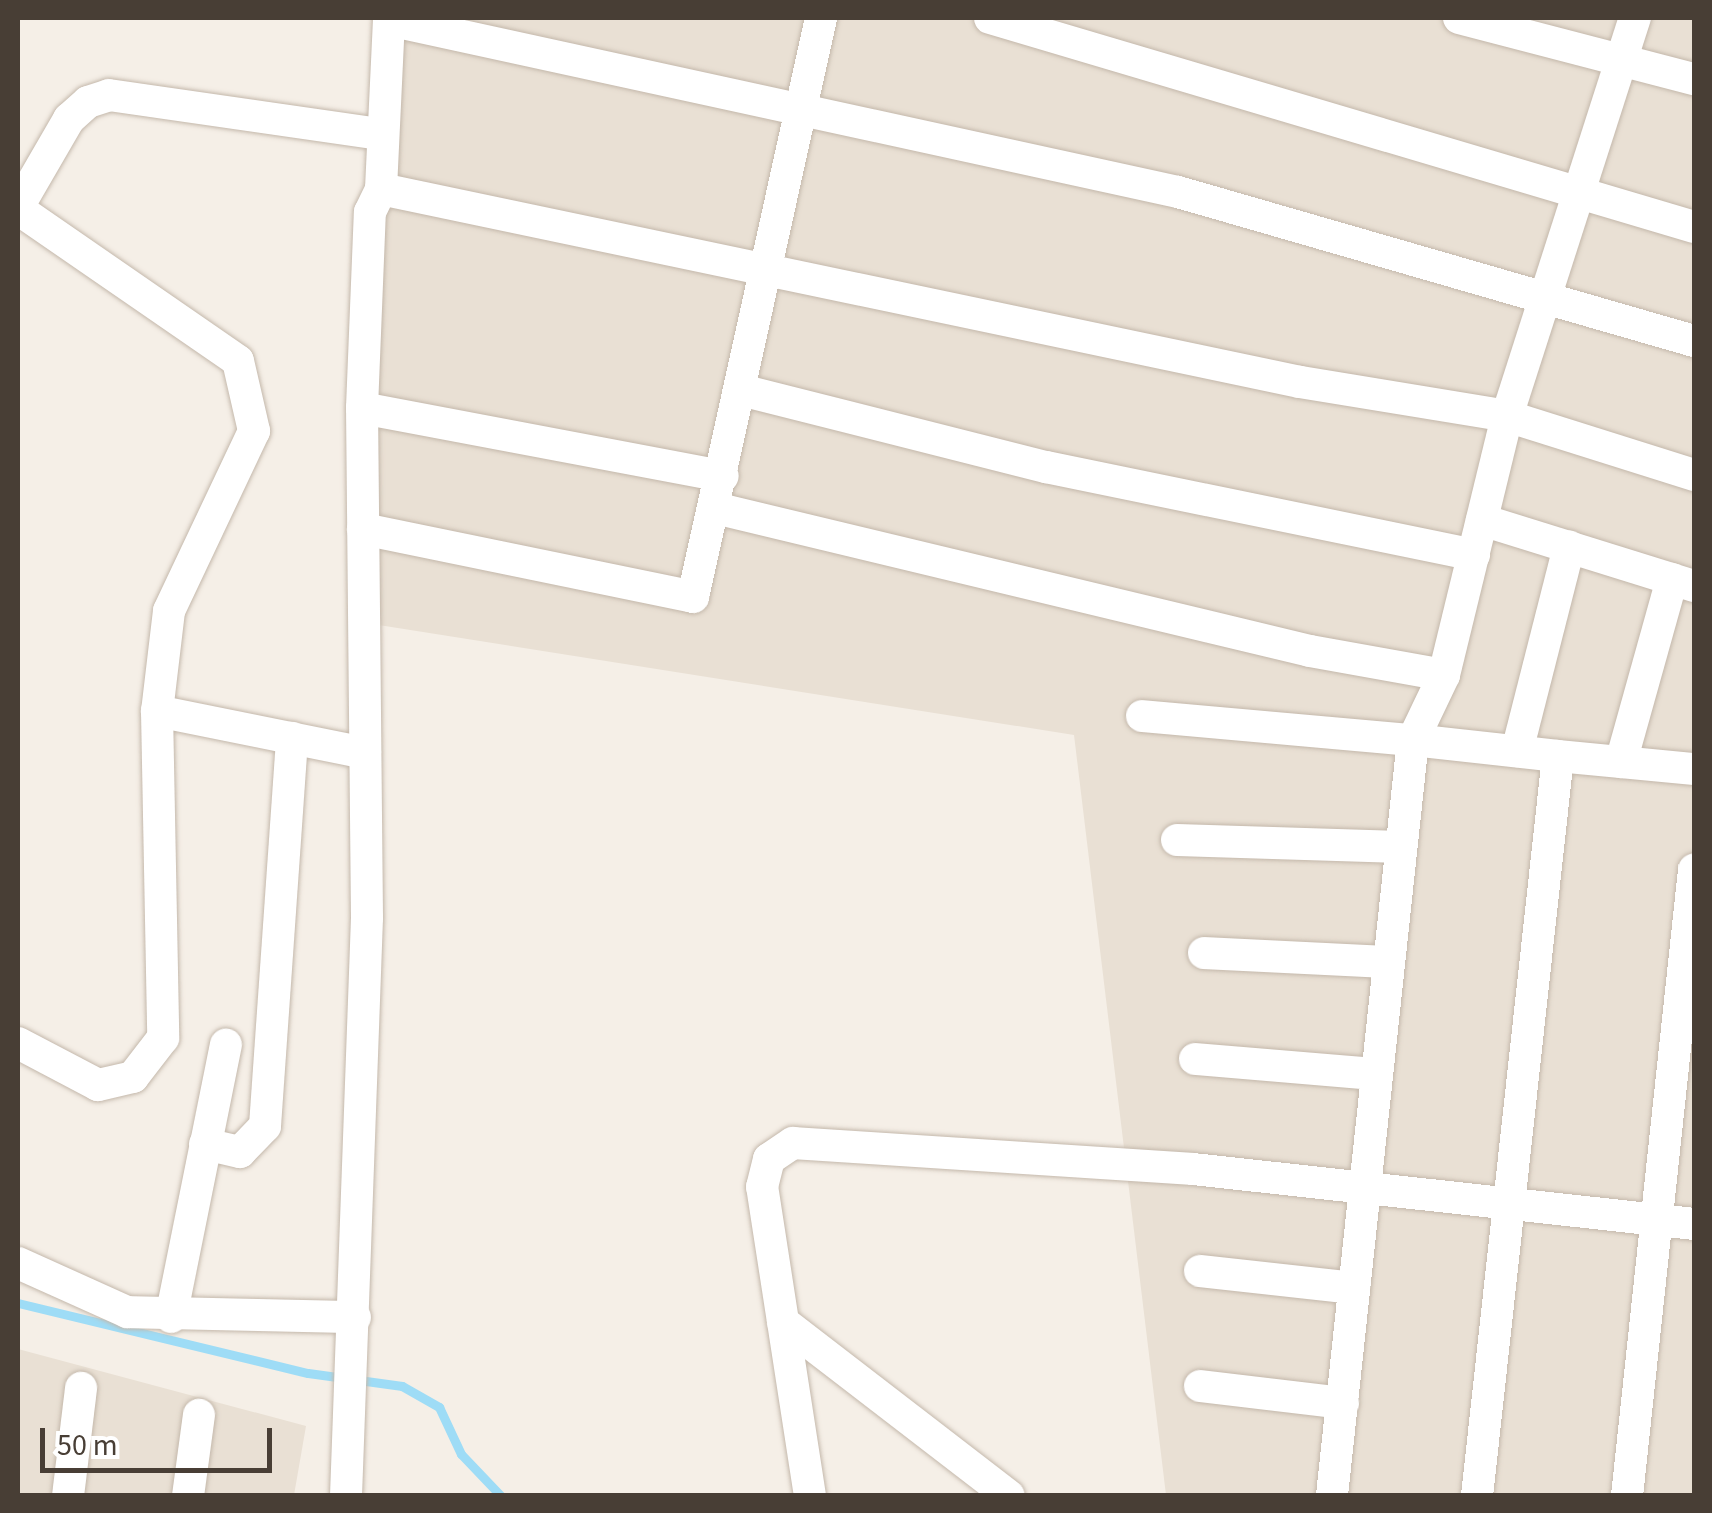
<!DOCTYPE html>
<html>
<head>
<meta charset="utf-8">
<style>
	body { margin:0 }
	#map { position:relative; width:1712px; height:1513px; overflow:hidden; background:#f5efe7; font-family:"Source Sans 3",sans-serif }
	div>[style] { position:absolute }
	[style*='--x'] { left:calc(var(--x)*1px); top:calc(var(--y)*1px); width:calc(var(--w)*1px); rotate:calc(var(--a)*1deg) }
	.residential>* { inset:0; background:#e9e0d4 }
	.stream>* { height:9px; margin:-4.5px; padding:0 4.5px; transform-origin:4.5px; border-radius:4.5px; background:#9edcf6 }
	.roads { filter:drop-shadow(0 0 2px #c4b8ab) drop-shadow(0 0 2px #c4b8ab) }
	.minor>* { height:32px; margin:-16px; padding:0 16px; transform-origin:16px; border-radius:16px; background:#fff }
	span { translate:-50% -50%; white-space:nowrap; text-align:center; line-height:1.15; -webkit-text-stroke:8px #fff; paint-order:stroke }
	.frame { position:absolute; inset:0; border:20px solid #483e35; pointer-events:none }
	.scale { position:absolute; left:40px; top:1428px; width:232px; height:45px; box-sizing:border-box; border:5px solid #483e35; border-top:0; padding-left:12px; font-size:30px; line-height:35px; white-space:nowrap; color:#483e35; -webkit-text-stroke:8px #fff; paint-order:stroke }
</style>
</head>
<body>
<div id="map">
	<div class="residential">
		<i style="clip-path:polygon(396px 18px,1694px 18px,1694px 1495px,1166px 1495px,1074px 735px,366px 623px,353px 412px)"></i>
		<i style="clip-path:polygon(18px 1349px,306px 1426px,294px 1495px,18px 1495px)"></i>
	</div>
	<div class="stream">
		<i style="--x:18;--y:1303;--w:298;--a:13.6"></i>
		<i style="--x:308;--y:1373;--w:95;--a:7.9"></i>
		<i style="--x:402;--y:1386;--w:43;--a:29.6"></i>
		<i style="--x:439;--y:1407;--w:52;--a:64.9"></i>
		<i style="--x:461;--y:1454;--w:58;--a:46.4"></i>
	</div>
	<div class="roads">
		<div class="minor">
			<i style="--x:990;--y:18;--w:734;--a:16.53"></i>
			<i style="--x:1459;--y:18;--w:243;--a:14.6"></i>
			<i style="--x:389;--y:20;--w:808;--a:12.3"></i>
			<i style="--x:1178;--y:192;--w:537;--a:16.11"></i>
			<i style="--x:381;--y:189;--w:171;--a:-87.3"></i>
			<i style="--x:18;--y:207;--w:102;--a:-59.9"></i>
			<i style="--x:69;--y:119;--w:25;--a:-42"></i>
			<i style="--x:88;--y:102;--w:22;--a:-18"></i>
			<i style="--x:109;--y:95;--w:275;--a:8.2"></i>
			<i style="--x:18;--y:209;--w:267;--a:34.6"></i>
			<i style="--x:238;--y:361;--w:72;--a:77.1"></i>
			<i style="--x:254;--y:431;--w:199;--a:115.3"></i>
			<i style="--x:169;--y:611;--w:101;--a:96.8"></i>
			<i style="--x:157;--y:711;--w:327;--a:88.9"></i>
			<i style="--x:163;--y:1038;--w:49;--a:127.6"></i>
			<i style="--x:133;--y:1077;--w:36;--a:167"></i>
			<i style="--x:98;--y:1085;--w:90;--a:-152.3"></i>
			<i style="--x:741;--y:390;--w:315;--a:14.2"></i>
			<i style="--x:1046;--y:467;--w:437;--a:11.6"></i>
			<i style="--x:362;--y:408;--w:367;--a:10.7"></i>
			<i style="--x:715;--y:508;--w:612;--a:13.51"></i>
			<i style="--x:1310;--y:651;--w:136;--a:10.2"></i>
			<i style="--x:1482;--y:520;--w:222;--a:17.3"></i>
			<i style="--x:363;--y:529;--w:337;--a:11.6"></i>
			<i style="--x:693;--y:597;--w:593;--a:-77.53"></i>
			<i style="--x:157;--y:711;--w:212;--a:11.4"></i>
			<i style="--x:1142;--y:716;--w:272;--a:5.1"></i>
			<i style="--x:1413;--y:740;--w:760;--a:96.12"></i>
			<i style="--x:1517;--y:751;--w:211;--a:-75.7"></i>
			<i style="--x:1558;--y:756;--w:137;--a:5.5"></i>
			<i style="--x:1621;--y:762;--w:190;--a:-74.4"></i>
			<i style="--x:1177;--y:840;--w:224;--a:1.8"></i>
			<i style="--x:1204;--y:953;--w:182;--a:2.8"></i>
			<i style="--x:1195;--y:1059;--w:179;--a:4.8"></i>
			<i style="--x:205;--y:1144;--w:36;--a:13"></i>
			<i style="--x:240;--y:1152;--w:36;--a:-46"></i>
			<i style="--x:265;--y:1126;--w:389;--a:-86"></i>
			<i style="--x:18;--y:1263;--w:120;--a:24.2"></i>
			<i style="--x:127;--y:1312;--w:228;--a:1.3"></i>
			<i style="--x:1200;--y:1271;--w:155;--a:6.3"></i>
			<i style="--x:171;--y:1317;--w:278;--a:-78.6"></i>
			<i style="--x:783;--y:1322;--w:285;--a:37.6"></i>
			<i style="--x:1200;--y:1386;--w:144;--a:6.8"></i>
			<i style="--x:68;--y:1496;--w:109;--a:-83.1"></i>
			<i style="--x:188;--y:1496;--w:82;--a:-82.3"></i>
			<i style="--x:346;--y:1496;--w:578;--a:-87.92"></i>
			<i style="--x:367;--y:918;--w:510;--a:-90.56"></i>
			<i style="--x:362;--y:408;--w:196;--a:-87.7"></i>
			<i style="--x:370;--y:212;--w:25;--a:-64"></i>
			<i style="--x:381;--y:189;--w:939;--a:11.86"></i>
			<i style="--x:1300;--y:382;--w:210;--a:9.3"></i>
			<i style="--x:1507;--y:416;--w:196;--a:17.5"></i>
			<i style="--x:810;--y:1496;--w:313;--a:-98.8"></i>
			<i style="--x:762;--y:1187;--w:29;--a:-76"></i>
			<i style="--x:769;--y:1159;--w:29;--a:-34"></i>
			<i style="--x:793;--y:1143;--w:401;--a:3.7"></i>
			<i style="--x:1193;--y:1169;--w:504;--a:6.26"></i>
			<i style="--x:1477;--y:1496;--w:744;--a:-83.75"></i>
			<i style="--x:1558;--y:756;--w:146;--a:-173.7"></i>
			<i style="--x:1413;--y:740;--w:72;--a:-64.5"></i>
			<i style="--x:1444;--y:675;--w:267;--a:-76.3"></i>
			<i style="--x:1507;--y:416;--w:418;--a:-72.2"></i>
			<i style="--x:1627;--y:1496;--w:630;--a:-83.89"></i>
		</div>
	</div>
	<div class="frame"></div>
	<div class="scale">50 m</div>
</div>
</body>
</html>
